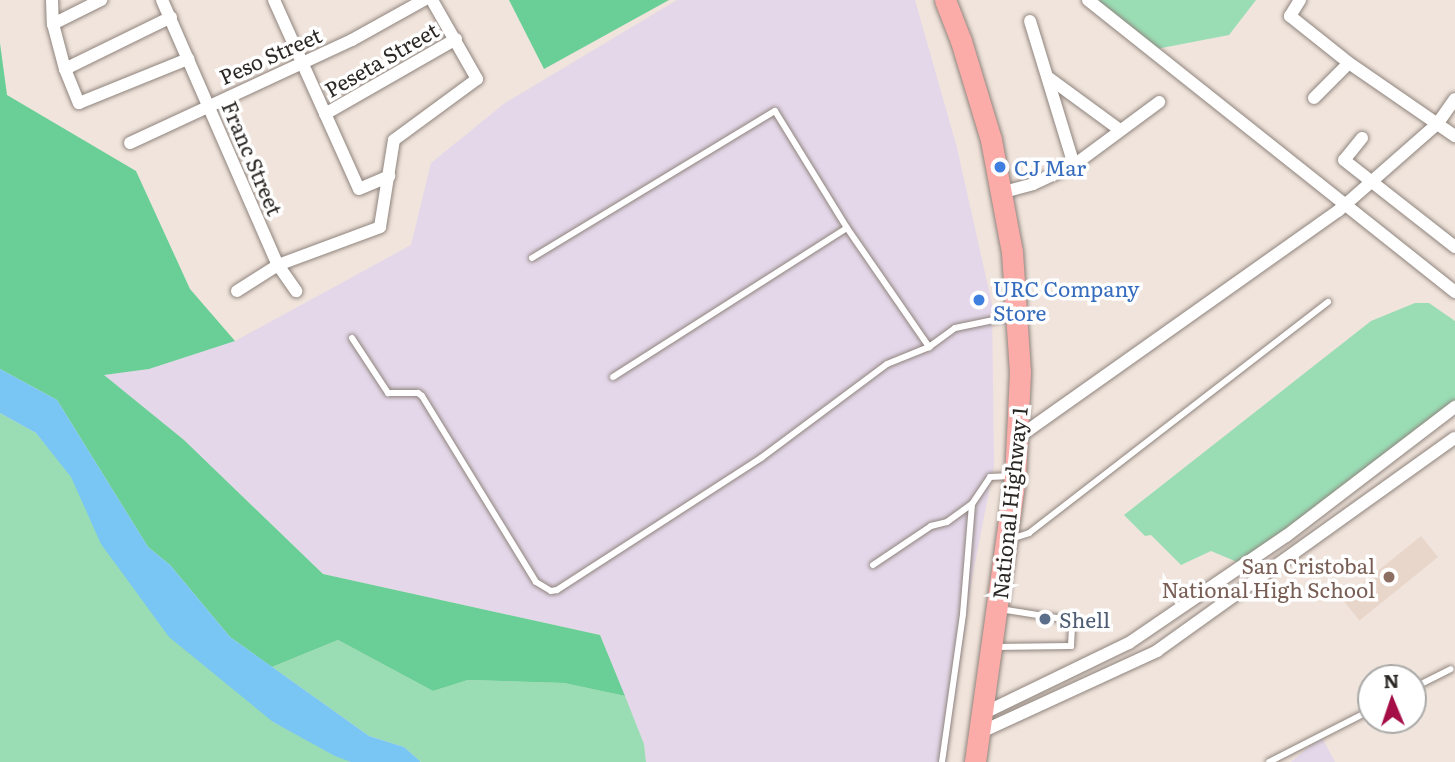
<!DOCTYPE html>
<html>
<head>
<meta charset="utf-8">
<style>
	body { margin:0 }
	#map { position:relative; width:1455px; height:762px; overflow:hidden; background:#f0e4dc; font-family:Literata,serif }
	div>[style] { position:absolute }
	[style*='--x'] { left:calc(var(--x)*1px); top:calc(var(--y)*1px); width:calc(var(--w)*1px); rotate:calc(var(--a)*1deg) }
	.built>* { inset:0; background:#e9d6ca; transform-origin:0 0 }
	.industrial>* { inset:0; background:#e4d7ea }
	.green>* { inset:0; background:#9addb5 }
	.forest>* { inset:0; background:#69cf97 }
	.water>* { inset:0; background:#79c5f3 }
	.roads { filter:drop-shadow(0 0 2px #8f847d) drop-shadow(0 0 2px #8f847d) }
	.service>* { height:6px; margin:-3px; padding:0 3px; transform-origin:3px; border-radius:3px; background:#fff }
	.minor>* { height:12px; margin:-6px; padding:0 6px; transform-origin:6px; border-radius:6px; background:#fff }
	.trunk>* { height:21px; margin:-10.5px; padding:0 10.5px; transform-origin:10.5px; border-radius:10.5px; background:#fcaca8 }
	.dots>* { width:19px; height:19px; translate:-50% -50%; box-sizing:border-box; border:4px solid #fff; border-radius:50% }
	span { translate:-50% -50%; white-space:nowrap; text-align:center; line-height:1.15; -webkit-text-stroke:7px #fff; paint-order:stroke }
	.street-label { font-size:21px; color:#2b2724 }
	.shop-label { font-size:21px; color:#366cbe }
	.left { translate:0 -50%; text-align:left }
	.education-label { font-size:21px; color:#785e54 }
	.right { translate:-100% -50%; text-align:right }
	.service-label { font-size:21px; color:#4e5e75 }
	.north { position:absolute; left:1357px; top:664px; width:70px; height:70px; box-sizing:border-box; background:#fff; border:2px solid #aaa9a7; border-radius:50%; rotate:358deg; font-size:19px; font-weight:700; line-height:28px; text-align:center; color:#2b2724 }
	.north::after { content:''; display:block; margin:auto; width:24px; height:32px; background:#a40d46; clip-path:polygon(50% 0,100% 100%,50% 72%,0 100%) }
</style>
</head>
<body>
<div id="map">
	<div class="built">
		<i style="left:1421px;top:536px;width:27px;height:101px;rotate:51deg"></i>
	</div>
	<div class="industrial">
		<i style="clip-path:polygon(677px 0,915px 0,957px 148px,992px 304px,994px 466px,972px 578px,946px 762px,646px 762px,644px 744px,600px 635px,323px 574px,184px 440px,103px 375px,149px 369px,235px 341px,411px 245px,431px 163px,505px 103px)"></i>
		<i style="clip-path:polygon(1321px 736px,1335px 762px,1291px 762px)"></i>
	</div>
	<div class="green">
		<i style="clip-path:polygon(1092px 0,1256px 0,1229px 35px,1151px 50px)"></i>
		<i style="clip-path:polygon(1415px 303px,1429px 303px,1455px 321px,1455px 401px,1242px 564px,1211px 551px,1181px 565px,1151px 535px,1145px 536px,1124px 515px,1371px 321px)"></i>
		<i style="clip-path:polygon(0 413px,36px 433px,273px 722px,351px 762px,0 762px)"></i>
		<i style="clip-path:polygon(338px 640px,433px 691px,468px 680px,564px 683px,625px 696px,644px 744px,646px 762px,421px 762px,404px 747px,369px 736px,272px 667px)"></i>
	</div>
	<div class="forest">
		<i style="clip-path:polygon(509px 0,669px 0,544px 69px)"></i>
		<i style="clip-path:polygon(0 43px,7px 95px,136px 171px,190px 289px,235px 341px,149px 369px,104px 375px,184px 440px,323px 574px,600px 635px,625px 696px,564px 683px,468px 680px,433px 691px,338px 640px,272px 667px,230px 637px,170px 565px,148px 547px,57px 400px,0 369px)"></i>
	</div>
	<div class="water">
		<i style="clip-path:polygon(0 369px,57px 400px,148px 547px,170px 565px,230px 637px,369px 736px,404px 747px,421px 762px,351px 762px,335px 756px,273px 722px,169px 637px,101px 544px,71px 477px,36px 433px,0 413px)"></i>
	</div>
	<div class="roads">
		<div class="service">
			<i style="--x:532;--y:258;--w:284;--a:-31.2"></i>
			<i style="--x:775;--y:111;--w:137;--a:58.4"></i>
			<i style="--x:847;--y:228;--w:145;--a:55.4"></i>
			<i style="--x:352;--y:338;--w:66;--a:56.8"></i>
			<i style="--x:388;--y:393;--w:30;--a:0"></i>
			<i style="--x:418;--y:393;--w:5;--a:37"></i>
			<i style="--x:422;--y:396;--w:218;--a:58.5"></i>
			<i style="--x:536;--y:582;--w:17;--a:31"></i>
			<i style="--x:551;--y:591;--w:6;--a:-9"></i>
			<i style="--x:557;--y:590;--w:243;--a:-32.9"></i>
			<i style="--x:761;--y:458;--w:157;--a:-36.7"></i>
			<i style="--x:887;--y:364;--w:45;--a:-22"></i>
			<i style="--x:929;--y:347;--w:32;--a:-36"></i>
			<i style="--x:955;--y:328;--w:59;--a:-11.7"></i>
			<i style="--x:613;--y:377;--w:277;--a:-32.5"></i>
			<i style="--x:1011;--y:539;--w:19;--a:-18"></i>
			<i style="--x:1029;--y:533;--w:378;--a:-37.7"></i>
			<i style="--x:873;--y:565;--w:70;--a:-33.9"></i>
			<i style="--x:931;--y:526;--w:16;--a:-14"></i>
			<i style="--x:947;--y:522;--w:31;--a:-36"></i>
			<i style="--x:972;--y:504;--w:32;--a:-56"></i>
			<i style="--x:990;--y:477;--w:20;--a:-3"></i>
			<i style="--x:994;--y:647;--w:77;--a:-0.7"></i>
			<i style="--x:1071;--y:646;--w:21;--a:-87"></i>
			<i style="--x:1072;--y:625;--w:6;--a:-121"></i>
			<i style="--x:1069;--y:620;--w:70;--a:-170.9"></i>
			<i style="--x:1413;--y:688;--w:42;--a:-26.6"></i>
			<i style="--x:942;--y:762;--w:149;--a:-81.9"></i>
			<i style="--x:963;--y:614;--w:110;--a:-85.3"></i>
			<i style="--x:1269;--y:762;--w:114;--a:-27"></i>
		</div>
		<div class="minor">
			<i style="--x:52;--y:0;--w:24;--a:88"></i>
			<i style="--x:53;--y:24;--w:47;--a:75.1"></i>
			<i style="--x:65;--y:69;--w:37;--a:68"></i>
			<i style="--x:79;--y:103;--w:118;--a:-22"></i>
			<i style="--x:162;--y:0;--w:289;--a:66.4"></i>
			<i style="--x:278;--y:265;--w:32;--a:55"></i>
			<i style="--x:274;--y:0;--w:207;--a:65.8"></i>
			<i style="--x:359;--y:189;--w:33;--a:-23"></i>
			<i style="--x:1088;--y:0;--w:469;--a:38.5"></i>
			<i style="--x:1300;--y:0;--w:19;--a:122"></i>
			<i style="--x:1290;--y:16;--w:75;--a:38.5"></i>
			<i style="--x:1349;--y:63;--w:129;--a:34.6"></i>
			<i style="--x:1030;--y:21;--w:151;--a:73"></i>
			<i style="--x:53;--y:24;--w:54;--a:-26.6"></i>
			<i style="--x:65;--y:69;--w:118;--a:-26.1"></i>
			<i style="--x:1049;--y:78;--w:88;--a:36.2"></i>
			<i style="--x:1314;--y:98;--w:49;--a:-45"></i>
			<i style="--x:325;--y:114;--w:151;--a:-29.8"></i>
			<i style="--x:1362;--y:138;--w:28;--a:129"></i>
			<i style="--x:1344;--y:160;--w:141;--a:38.1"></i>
			<i style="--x:130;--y:143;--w:245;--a:-24.9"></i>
			<i style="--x:352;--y:40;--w:82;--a:-29.1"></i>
			<i style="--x:1000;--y:193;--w:34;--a:-15"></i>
			<i style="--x:1033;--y:184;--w:45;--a:-24.9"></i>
			<i style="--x:1074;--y:165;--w:106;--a:-36.5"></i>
			<i style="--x:237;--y:291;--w:49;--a:-32.4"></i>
			<i style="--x:278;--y:265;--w:109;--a:-20.4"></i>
			<i style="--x:380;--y:227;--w:88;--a:-80.9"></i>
			<i style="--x:394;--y:140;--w:103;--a:-36.3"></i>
			<i style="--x:477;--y:79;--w:91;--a:-119.7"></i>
			<i style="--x:1020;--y:436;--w:390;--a:-35.3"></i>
			<i style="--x:1338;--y:211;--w:133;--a:-41.3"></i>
			<i style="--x:1438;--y:123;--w:29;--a:-55"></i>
			<i style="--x:982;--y:714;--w:163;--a:-25.8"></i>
			<i style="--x:1129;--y:643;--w:190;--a:-34.3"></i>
			<i style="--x:1286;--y:536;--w:213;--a:-37.4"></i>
			<i style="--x:979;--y:733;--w:196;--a:-24.7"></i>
			<i style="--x:1157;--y:651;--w:366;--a:-35.6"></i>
		</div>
		<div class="trunk">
			<i style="--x:945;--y:0;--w:44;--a:68.7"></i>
			<i style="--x:961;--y:41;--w:103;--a:73.1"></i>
			<i style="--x:991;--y:140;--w:114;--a:79.4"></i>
			<i style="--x:1012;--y:252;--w:120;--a:86.2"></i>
			<i style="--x:1020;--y:372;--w:105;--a:92.7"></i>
			<i style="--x:1015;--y:477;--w:288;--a:98"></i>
		</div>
	</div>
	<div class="dots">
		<i style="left:1000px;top:167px;background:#3f7fe0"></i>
		<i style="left:979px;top:300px;background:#3f7fe0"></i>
		<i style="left:1389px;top:577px;background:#8d6e63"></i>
		<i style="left:1045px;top:619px;background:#5c6f8a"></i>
	</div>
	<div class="street-label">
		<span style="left:270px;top:55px;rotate:-24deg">Peso Street</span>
		<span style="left:381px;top:59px;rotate:-30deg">Peseta Street</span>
		<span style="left:253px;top:158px;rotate:67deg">Franc Street</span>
		<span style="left:1009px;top:503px;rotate:-84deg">National Highway 1</span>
	</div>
	<div class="shop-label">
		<span class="left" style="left:1014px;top:167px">CJ Mar</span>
		<span class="left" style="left:993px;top:300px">URC Company<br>Store</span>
	</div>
	<div class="education-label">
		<span class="right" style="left:1375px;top:577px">San Cristobal<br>National High School</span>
	</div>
	<div class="service-label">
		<span class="left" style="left:1059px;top:619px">Shell</span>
	</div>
	<div class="north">N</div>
</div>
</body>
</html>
